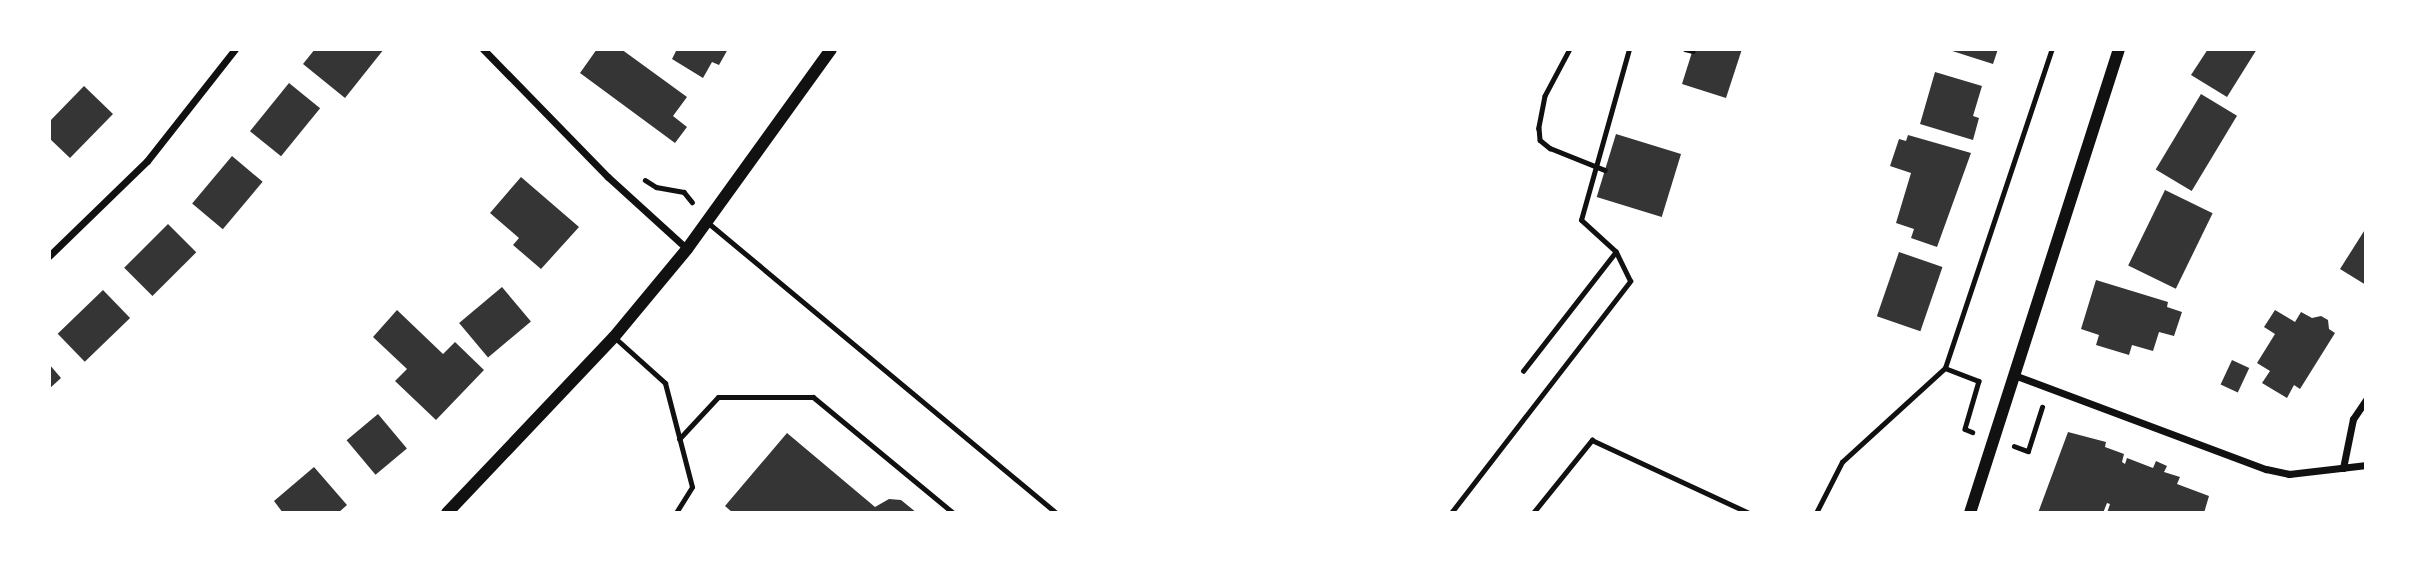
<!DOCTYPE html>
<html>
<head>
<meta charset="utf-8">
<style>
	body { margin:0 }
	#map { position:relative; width:2415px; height:562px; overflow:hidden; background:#fff; font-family:"Exo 2",sans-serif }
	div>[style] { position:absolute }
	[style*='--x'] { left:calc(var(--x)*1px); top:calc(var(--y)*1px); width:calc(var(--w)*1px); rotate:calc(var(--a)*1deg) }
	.building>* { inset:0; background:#353535; transform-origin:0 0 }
	.path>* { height:4.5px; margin:-2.25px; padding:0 2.25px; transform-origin:2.25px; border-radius:2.25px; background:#111 }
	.service>* { height:5px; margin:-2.5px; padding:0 2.5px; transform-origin:2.5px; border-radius:2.5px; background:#111 }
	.minor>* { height:7px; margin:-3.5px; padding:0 3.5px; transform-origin:3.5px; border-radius:3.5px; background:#111 }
	.tertiary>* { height:12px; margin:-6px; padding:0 6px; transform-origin:6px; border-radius:6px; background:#111 }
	span { translate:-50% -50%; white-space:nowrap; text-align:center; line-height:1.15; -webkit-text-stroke:7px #fff; paint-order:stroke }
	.frame { position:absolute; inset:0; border:51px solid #fff; pointer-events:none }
</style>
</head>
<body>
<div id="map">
	<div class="building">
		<i style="clip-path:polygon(315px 49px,384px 49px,345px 98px,303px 64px)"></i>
		<i style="clip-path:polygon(597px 49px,621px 49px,687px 97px,673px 116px,687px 127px,675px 143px,580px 73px)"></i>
		<i style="clip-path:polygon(677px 49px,728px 49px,719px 65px,712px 62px,703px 78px,672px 59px)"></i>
		<i style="clip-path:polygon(1693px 49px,1742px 49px,1726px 98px,1682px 84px)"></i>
		<i style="clip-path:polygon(1946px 49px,1998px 49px,1993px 64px)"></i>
		<i style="clip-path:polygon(2208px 49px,2257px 49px,2227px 97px,2191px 75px)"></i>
		<i style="clip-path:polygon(1935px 72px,1982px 86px,1973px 116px,1979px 118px,1973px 140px,1920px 124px)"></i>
		<i style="left:289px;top:83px;width:40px;height:62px;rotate:39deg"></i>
		<i style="clip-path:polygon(84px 86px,113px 114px,70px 158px,49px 138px,49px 122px)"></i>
		<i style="left:2201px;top:94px;width:42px;height:88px;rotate:31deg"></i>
		<i style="left:1616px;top:134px;width:68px;height:66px;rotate:17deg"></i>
		<i style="clip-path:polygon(1908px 135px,1971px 153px,1937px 247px,1911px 238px,1914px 229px,1896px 223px,1911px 173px,1890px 166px,1899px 139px,1906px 141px)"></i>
		<i style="left:232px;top:156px;width:40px;height:62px;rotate:40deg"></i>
		<i style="clip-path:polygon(521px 177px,579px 227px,541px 269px,513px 245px,519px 238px,490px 213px)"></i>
		<i style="left:2165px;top:190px;width:53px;height:84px;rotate:26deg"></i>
		<i style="left:168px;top:224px;width:40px;height:62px;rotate:45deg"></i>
		<i style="clip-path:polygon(2366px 228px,2366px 285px,2340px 269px)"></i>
		<i style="left:1899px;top:252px;width:46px;height:68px;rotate:19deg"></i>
		<i style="clip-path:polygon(2096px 280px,2168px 302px,2167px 307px,2182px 312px,2174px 336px,2159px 332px,2153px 351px,2132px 345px,2129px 355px,2096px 345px,2099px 335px,2081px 329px)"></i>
		<i style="left:502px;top:287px;width:45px;height:56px;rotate:50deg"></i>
		<i style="left:103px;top:290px;width:39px;height:63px;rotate:46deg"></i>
		<i style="clip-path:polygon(397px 310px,443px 354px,455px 342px,484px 370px,436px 420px,395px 381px,407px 369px,373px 337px)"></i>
		<i style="clip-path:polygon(2275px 310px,2295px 322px,2301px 312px,2312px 318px,2321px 316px,2328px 320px,2329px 329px,2335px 333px,2300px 389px,2294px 385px,2287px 398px,2262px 383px,2270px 371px,2257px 363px,2275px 334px,2264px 327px)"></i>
		<i style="left:2232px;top:360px;width:19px;height:27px;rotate:25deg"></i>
		<i style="clip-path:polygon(49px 364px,61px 378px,49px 389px)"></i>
		<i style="left:378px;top:414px;width:45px;height:41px;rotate:50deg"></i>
		<i style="clip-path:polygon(2068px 432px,2106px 442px,2105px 447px,2124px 454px,2122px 462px,2125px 464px,2127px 458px,2153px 468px,2156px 461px,2167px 466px,2164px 472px,2180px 477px,2177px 484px,2209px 496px,2204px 513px,2107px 513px,2110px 504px,2107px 503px,2103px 513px,2038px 513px)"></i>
		<i style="clip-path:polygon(787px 433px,875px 507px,889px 499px,901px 500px,917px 513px,733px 513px,725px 506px)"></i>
		<i style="clip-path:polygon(314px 467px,347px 505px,338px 513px,283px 513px,274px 501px)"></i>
	</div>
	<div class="path">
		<i style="--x:1570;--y:49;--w:53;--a:118"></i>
		<i style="--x:1545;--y:96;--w:33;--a:101"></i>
		<i style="--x:1539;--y:128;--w:12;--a:85"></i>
		<i style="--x:1540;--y:140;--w:13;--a:39"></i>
		<i style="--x:1550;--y:148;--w:59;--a:21.8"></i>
		<i style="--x:1685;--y:49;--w:8;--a:14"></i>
		<i style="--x:645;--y:180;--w:13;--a:32"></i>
		<i style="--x:656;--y:187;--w:28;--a:10"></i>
		<i style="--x:684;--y:192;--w:13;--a:51"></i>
		<i style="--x:1945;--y:368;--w:36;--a:21"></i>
		<i style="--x:1979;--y:381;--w:50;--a:106.3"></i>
		<i style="--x:1965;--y:429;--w:8;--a:23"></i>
		<i style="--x:1523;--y:371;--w:150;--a:-52.1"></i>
		<i style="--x:2014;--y:446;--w:15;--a:20"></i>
		<i style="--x:2028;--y:451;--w:46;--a:-72.3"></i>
		<i style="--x:1451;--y:513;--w:293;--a:-52.3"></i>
		<i style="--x:1630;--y:281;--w:32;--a:-116"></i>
		<i style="--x:1616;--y:252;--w:47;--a:-137.6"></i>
		<i style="--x:1581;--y:220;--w:178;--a:-74.3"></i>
		<i style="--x:1533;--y:513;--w:94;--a:-51.1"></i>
		<i style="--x:1592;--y:440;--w:173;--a:24.9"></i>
		<i style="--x:1816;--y:513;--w:57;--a:-63"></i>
		<i style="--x:1842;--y:462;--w:139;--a:-42.4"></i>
		<i style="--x:1945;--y:368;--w:336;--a:-71.5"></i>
	</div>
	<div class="service">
		<i style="--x:707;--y:222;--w:454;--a:39.8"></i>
		<i style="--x:614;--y:337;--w:69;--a:42"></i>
		<i style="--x:665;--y:383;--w:107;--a:75.4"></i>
		<i style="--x:692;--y:487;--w:31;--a:122"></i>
		<i style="--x:679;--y:439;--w:57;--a:-47.1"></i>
		<i style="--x:718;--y:397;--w:95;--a:0"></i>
		<i style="--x:813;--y:397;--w:182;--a:39.6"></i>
	</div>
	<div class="minor">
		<i style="--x:483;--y:49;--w:179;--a:45.7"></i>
		<i style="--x:608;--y:177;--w:107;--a:42.3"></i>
		<i style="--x:49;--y:256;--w:136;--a:-44.1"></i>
		<i style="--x:147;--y:161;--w:142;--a:-51.8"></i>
		<i style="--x:2014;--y:375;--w:269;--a:20.5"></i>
		<i style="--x:2266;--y:469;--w:24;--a:12"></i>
		<i style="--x:2289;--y:474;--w:78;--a:-6.7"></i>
		<i style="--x:2343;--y:468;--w:50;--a:-78.5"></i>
		<i style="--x:2353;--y:419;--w:23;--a:-56"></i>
	</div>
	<div class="tertiary">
		<i style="--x:447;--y:513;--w:243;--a:-46.5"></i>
		<i style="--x:614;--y:337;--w:114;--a:-50.3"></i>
		<i style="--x:687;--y:249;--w:246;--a:-54.2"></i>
		<i style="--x:1970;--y:513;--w:487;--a:-72.2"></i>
	</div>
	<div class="frame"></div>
</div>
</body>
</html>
